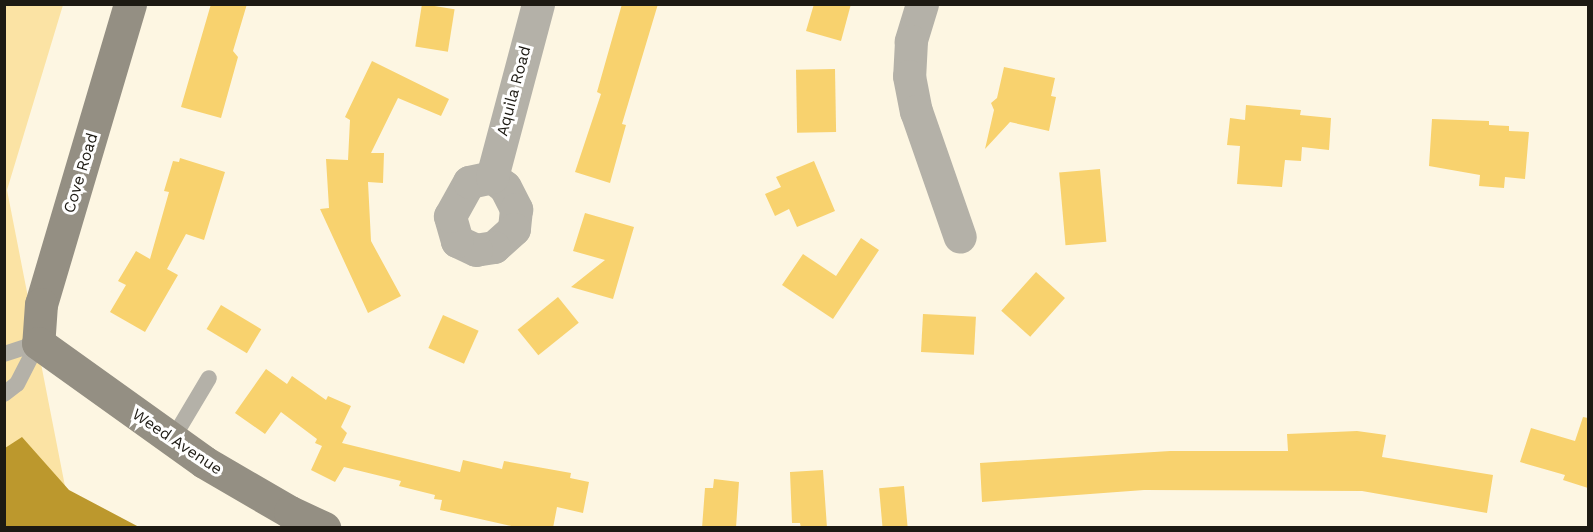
<!DOCTYPE html>
<html>
<head>
<meta charset="utf-8">
<style>
	body { margin:0 }
	#map { position:relative; width:1593px; height:532px; overflow:hidden; background:#fdf6e2; font-family:"Work Sans",sans-serif }
	div>[style] { position:absolute }
	[style*='--x'] { left:calc(var(--x)*1px); top:calc(var(--y)*1px); width:calc(var(--w)*1px); rotate:calc(var(--a)*1deg) }
	.green>* { inset:0; background:#fbe3a4 }
	.water>* { inset:0; background:#bc982d }
	.building>* { inset:0; background:#f8d26e; transform-origin:0 0 }
	.lane>* { height:16px; margin:-8px; padding:0 8px; transform-origin:8px; border-radius:8px; background:#b4b1a8 }
	.street>* { height:33px; margin:-16.5px; padding:0 16.5px; transform-origin:16.5px; border-radius:16.5px; background:#b4b1a8 }
	.secondary>* { height:33px; margin:-16.5px; padding:0 16.5px; transform-origin:16.5px; border-radius:16.5px; background:#948f83 }
	span { translate:-50% -50%; white-space:nowrap; text-align:center; line-height:1.15; -webkit-text-stroke:6px #fff; paint-order:stroke }
	.street-label { font-size:16px; color:#1d1a13 }
	.frame { position:absolute; inset:0; border:6px solid #1d1a13; pointer-events:none }
</style>
</head>
<body>
<div id="map">
	<div class="green">
		<i style="clip-path:polygon(4px 5px,63px 5px,7px 190px,73px 527px,5px 527px)"></i>
	</div>
	<div class="water">
		<i style="clip-path:polygon(22px 437px,69px 490px,139px 527px,5px 527px,5px 448px)"></i>
	</div>
	<div class="building">
		<i style="clip-path:polygon(211px 4px,247px 4px,233px 51px,238px 57px,221px 118px,181px 107px)"></i>
		<i style="left:422px;top:4px;width:33px;height:43px;rotate:9deg"></i>
		<i style="clip-path:polygon(622px 4px,658px 4px,622px 124px,626px 125px,610px 183px,575px 172px,601px 94px,597px 92px)"></i>
		<i style="clip-path:polygon(814px 4px,851px 4px,841px 41px,806px 31px)"></i>
		<i style="clip-path:polygon(372px 61px,449px 99px,441px 116px,398px 98px,371px 153px,384px 153px,383px 183px,368px 182px,371px 241px,401px 296px,368px 313px,320px 209px,329px 208px,326px 159px,348px 160px,350px 120px,345px 117px)"></i>
		<i style="clip-path:polygon(1004px 67px,1055px 78px,1051px 96px,1056px 97px,1049px 131px,1010px 122px,985px 149px,994px 110px,991px 103px,997px 98px)"></i>
		<i style="left:835px;top:69px;width:63px;height:39px;rotate:89deg"></i>
		<i style="clip-path:polygon(1246px 105px,1301px 110px,1300px 115px,1331px 118px,1329px 150px,1302px 147px,1301px 161px,1285px 160px,1282px 187px,1237px 184px,1240px 146px,1227px 145px,1230px 118px,1245px 120px)"></i>
		<i style="clip-path:polygon(1432px 119px,1489px 121px,1489px 125px,1509px 126px,1509px 131px,1529px 132px,1525px 179px,1505px 177px,1504px 188px,1479px 186px,1480px 175px,1429px 166px)"></i>
		<i style="clip-path:polygon(180px 158px,225px 172px,204px 240px,186px 234px,167px 269px,178px 275px,145px 332px,110px 312px,126px 285px,118px 281px,136px 251px,150px 259px,169px 192px,164px 191px,173px 161px,179px 162px)"></i>
		<i style="clip-path:polygon(814px 161px,835px 211px,797px 227px,789px 209px,775px 216px,765px 194px,781px 187px,776px 177px)"></i>
		<i style="left:1100px;top:169px;width:73px;height:41px;rotate:85deg"></i>
		<i style="clip-path:polygon(585px 213px,634px 227px,613px 299px,571px 287px,605px 260px,573px 251px)"></i>
		<i style="clip-path:polygon(861px 238px,879px 250px,833px 319px,782px 285px,803px 254px,836px 276px)"></i>
		<i style="left:1036px;top:272px;width:39px;height:52px;rotate:42deg"></i>
		<i style="left:558px;top:297px;width:33px;height:52px;rotate:51deg"></i>
		<i style="left:221px;top:305px;width:47px;height:28px;rotate:31deg"></i>
		<i style="left:923px;top:314px;width:53px;height:38px;rotate:3deg"></i>
		<i style="left:443px;top:315px;width:39px;height:36px;rotate:24deg"></i>
		<i style="clip-path:polygon(266px 369px,287px 384px,292px 376px,326px 400px,328px 396px,351px 406px,341px 427px,347px 433px,342px 443px,460px 472px,463px 460px,502px 469px,504px 461px,571px 473px,570px 478px,589px 482px,583px 513px,557px 507px,553px 528px,516px 527px,440px 510px,442px 500px,434px 499px,435px 495px,399px 486px,401px 481px,344px 467px,335px 482px,311px 470px,322px 446px,315px 443px,317px 439px,281px 412px,265px 434px,235px 413px)"></i>
		<i style="clip-path:polygon(1583px 417px,1588px 418px,1588px 488px,1563px 480px,1565px 475px,1520px 462px,1531px 428px,1575px 441px)"></i>
		<i style="clip-path:polygon(1357px 431px,1386px 435px,1382px 457px,1493px 475px,1487px 513px,1362px 491px,1144px 490px,982px 502px,980px 463px,1170px 451px,1288px 451px,1287px 434px)"></i>
		<i style="clip-path:polygon(823px 470px,827px 528px,801px 528px,800px 523px,792px 523px,790px 472px)"></i>
		<i style="clip-path:polygon(714px 479px,739px 482px,736px 528px,702px 528px,705px 488px,713px 488px)"></i>
		<i style="left:904px;top:486px;width:42px;height:25px;rotate:85deg"></i>
	</div>
	<div class="lane">
		<i style="--x:4;--y:354;--w:36;--a:-18"></i>
		<i style="--x:4;--y:394;--w:16;--a:-38"></i>
		<i style="--x:17;--y:384;--w:46;--a:-62.9"></i>
		<i style="--x:172;--y:440;--w:72;--a:-59.2"></i>
	</div>
	<div class="street">
		<i style="--x:922;--y:4;--w:39;--a:107"></i>
		<i style="--x:911;--y:41;--w:35;--a:93"></i>
		<i style="--x:909;--y:76;--w:36;--a:79"></i>
		<i style="--x:916;--y:111;--w:133;--a:70.8"></i>
		<i style="--x:492;--y:177;--w:16;--a:38"></i>
		<i style="--x:505;--y:187;--w:25;--a:63"></i>
		<i style="--x:516;--y:209;--w:20;--a:96"></i>
		<i style="--x:514;--y:229;--w:27;--a:138"></i>
		<i style="--x:494;--y:247;--w:18;--a:171"></i>
		<i style="--x:476;--y:250;--w:21;--a:-155"></i>
		<i style="--x:457;--y:241;--w:26;--a:-106"></i>
		<i style="--x:450;--y:216;--w:39;--a:-61"></i>
		<i style="--x:469;--y:182;--w:24;--a:-12"></i>
		<i style="--x:492;--y:177;--w:179;--a:-75.1"></i>
	</div>
	<div class="secondary">
		<i style="--x:130;--y:4;--w:313;--a:106.5"></i>
		<i style="--x:41;--y:304;--w:39;--a:94"></i>
		<i style="--x:38;--y:343;--w:204;--a:35.6"></i>
		<i style="--x:204;--y:462;--w:99;--a:30.2"></i>
		<i style="--x:290;--y:512;--w:38;--a:25"></i>
	</div>
	<div class="street-label">
		<span style="left:514px;top:91px;rotate:-75deg">Aquila Road</span>
		<span style="left:81px;top:173px;rotate:-73deg">Cove Road</span>
		<span style="left:177px;top:442px;rotate:34deg">Weed Avenue</span>
	</div>
	<div class="frame"></div>
</div>
</body>
</html>
